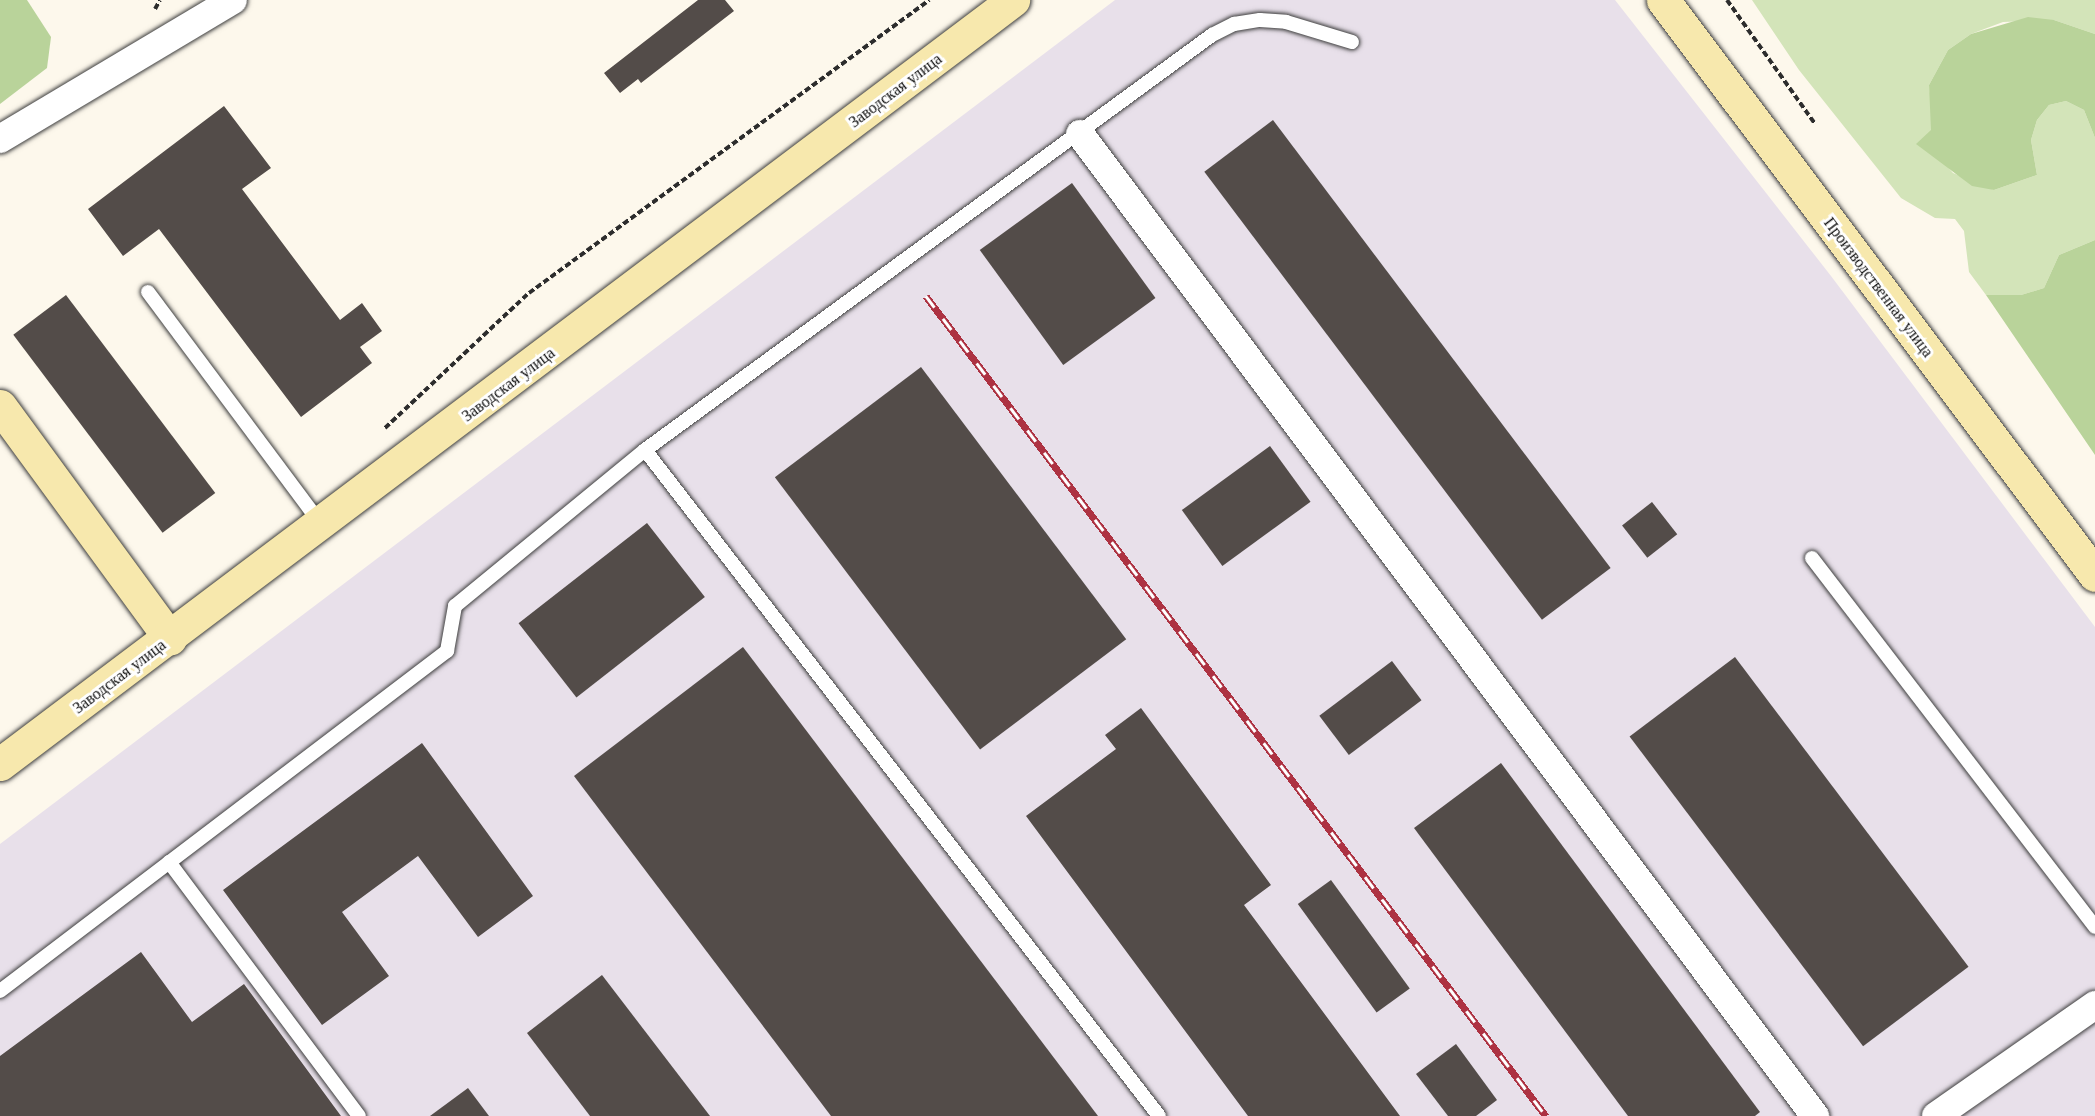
<!DOCTYPE html>
<html>
<head>
<meta charset="utf-8">
<style>
	body { margin:0 }
	#map { position:relative; width:2095px; height:1116px; overflow:hidden; background:#fdf8ec; font-family:"Libre Baskerville",serif }
	div>[style] { position:absolute }
	[style*='--x'] { left:calc(var(--x)*1px); top:calc(var(--y)*1px); width:calc(var(--w)*1px); rotate:calc(var(--a)*1deg) }
	.industrial>* { inset:0; background:#e8e0ea }
	.green>* { inset:0; background:#d3e4b9 }
	.forest>* { inset:0; background:#b9d39a }
	.building>* { inset:0; background:#534c49; transform-origin:0 0 }
	.path>* { height:4px; margin-top:-2px; transform-origin:0; background:repeating-linear-gradient(90deg,#2d2d2d 0 6px,transparent 0 9px) }
	.roads { filter:drop-shadow(0 0 2px #3e3e3e) drop-shadow(0 0 2px #3e3e3e) }
	.lane>* { height:14px; margin:-7px; padding:0 7px; transform-origin:7px; border-radius:7px; background:#fff }
	.street>* { height:28px; margin:-14px; padding:0 14px; transform-origin:14px; border-radius:14px; background:#fff }
	.secondary>* { height:33px; margin:-16.5px; padding:0 16.5px; transform-origin:16.5px; border-radius:16.5px; background:#f7e8ad }
	.rail>* { height:7px; margin-top:-3.5px; transform-origin:0; background:repeating-linear-gradient(90deg,#fff 0 14px,#ad3242 0 28px); box-sizing:border-box; border-block:2px solid #ad3242 }
	span { translate:-50% -50%; white-space:nowrap; text-align:center; line-height:1.15; -webkit-text-stroke:6px #fff; paint-order:stroke }
	.street-label { font-size:16px; color:#0b0b0b }
</style>
</head>
<body>
<div id="map">
	<div class="industrial">
		<i style="clip-path:polygon(1115px 0,1615px 0,1831px 276px,2095px 627px,2095px 1116px,0 1116px,0 844px)"></i>
	</div>
	<div class="green">
		<i style="clip-path:polygon(1752px 0,2095px 0,2095px 34px,2054px 20px,2003px 22px,1971px 34px,1948px 50px,1929px 85px,1937px 155px,1953px 173px,1994px 190px,2037px 175px,2031px 140px,2037px 120px,2049px 105px,2066px 101px,2084px 110px,2095px 138px,2095px 240px,2059px 255px,2044px 288px,2021px 295px,1986px 295px,1969px 272px,1964px 231px,1955px 219px,1935px 218px,1901px 198px,1799px 70px)"></i>
	</div>
	<div class="forest">
		<i style="clip-path:polygon(0 0,27px 0,51px 37px,47px 68px,0 104px)"></i>
		<i style="clip-path:polygon(2028px 17px,2054px 20px,2095px 34px,2095px 138px,2084px 110px,2066px 101px,2049px 105px,2037px 120px,2031px 140px,2037px 175px,1994px 190px,1972px 186px,1916px 144px,1931px 130px,1929px 85px,1948px 50px,1971px 34px)"></i>
		<i style="clip-path:polygon(2095px 240px,2095px 455px,1986px 295px,2021px 295px,2044px 288px,2059px 255px)"></i>
	</div>
	<div class="building">
		<i style="clip-path:polygon(698px 0,725px 0,734px 11px,641px 83px,638px 79px,620px 93px,604px 73px)"></i>
		<i style="clip-path:polygon(224px 106px,271px 168px,242px 189px,340px 320px,362px 303px,382px 331px,360px 347px,372px 363px,301px 417px,159px 229px,123px 256px,88px 209px)"></i>
		<i style="left:1273px;top:120px;width:561px;height:86px;rotate:53deg"></i>
		<i style="left:1072px;top:183px;width:142px;height:114px;rotate:54deg"></i>
		<i style="left:66px;top:295px;width:248px;height:66px;rotate:53deg"></i>
		<i style="left:921px;top:367px;width:341px;height:183px;rotate:53deg"></i>
		<i style="left:1270px;top:446px;width:69px;height:109px;rotate:54deg"></i>
		<i style="left:1652px;top:502px;width:41px;height:38px;rotate:52deg"></i>
		<i style="left:647px;top:523px;width:94px;height:163px;rotate:52deg"></i>
		<i style="clip-path:polygon(743px 647px,1098px 1116px,831px 1116px,574px 776px)"></i>
		<i style="left:1735px;top:657px;width:388px;height:132px;rotate:53deg"></i>
		<i style="left:1392px;top:661px;width:49px;height:91px;rotate:53deg"></i>
		<i style="clip-path:polygon(1141px 708px,1271px 885px,1244px 905px,1400px 1116px,1248px 1116px,1026px 816px,1116px 749px,1105px 735px)"></i>
		<i style="clip-path:polygon(422px 743px,533px 896px,478px 937px,418px 856px,342px 912px,389px 976px,322px 1025px,223px 890px)"></i>
		<i style="clip-path:polygon(1501px 763px,1760px 1112px,1755px 1116px,1628px 1116px,1414px 828px)"></i>
		<i style="left:1331px;top:880px;width:134px;height:41px;rotate:54deg"></i>
		<i style="clip-path:polygon(141px 952px,192px 1022px,244px 984px,341px 1116px,0 1116px,0 1056px)"></i>
		<i style="clip-path:polygon(602px 975px,710px 1116px,590px 1116px,527px 1033px)"></i>
		<i style="clip-path:polygon(1456px 1044px,1497px 1100px,1476px 1116px,1448px 1116px,1416px 1074px)"></i>
		<i style="clip-path:polygon(468px 1088px,489px 1116px,430px 1116px)"></i>
	</div>
	<div class="path">
		<i style="--x:1727;--y:0;--w:152;--a:54.6"></i>
		<i style="--x:155;--y:9;--w:10;--a:-61"></i>
		<i style="--x:385;--y:428;--w:197;--a:-43.2"></i>
		<i style="--x:529;--y:293;--w:496;--a:-36.2"></i>
	</div>
	<div class="roads">
		<div class="lane">
			<i style="--x:148;--y:292;--w:288;--a:53.3"></i>
			<i style="--x:645;--y:450;--w:841;--a:52.34"></i>
			<i style="--x:1812;--y:558;--w:465;--a:52.5"></i>
			<i style="--x:169;--y:862;--w:317;--a:53.2"></i>
			<i style="--x:0;--y:991;--w:562;--a:-37.26"></i>
			<i style="--x:447;--y:651;--w:46;--a:-79.9"></i>
			<i style="--x:455;--y:606;--w:246;--a:-39.4"></i>
			<i style="--x:645;--y:450;--w:703;--a:-36.2"></i>
			<i style="--x:1212;--y:35;--w:25;--a:-27"></i>
			<i style="--x:1234;--y:24;--w:26;--a:-9"></i>
			<i style="--x:1260;--y:20;--w:26;--a:4"></i>
			<i style="--x:1286;--y:22;--w:69;--a:16.9"></i>
		</div>
		<div class="street">
			<i style="--x:1080;--y:134;--w:1227;--a:53.19"></i>
			<i style="--x:0;--y:139;--w:271;--a:-30.8"></i>
			<i style="--x:1936;--y:1116;--w:194;--a:-34.9"></i>
		</div>
		<div class="secondary">
			<i style="--x:1663;--y:0;--w:719;--a:53.08"></i>
			<i style="--x:0;--y:406;--w:288;--a:53.8"></i>
			<i style="--x:0;--y:764;--w:1269;--a:-37.02"></i>
		</div>
	</div>
	<div class="rail">
		<i style="--x:926;--y:296;--w:1028;--a:52.91"></i>
	</div>
	<div class="street-label">
		<span style="left:895px;top:90px;rotate:-37deg">Заводская улица</span>
		<span style="left:1879px;top:287px;rotate:53deg">Производственная улица</span>
		<span style="left:508px;top:384px;rotate:-37deg">Заводская улица</span>
		<span style="left:119px;top:676px;rotate:-37deg">Заводская улица</span>
	</div>
</div>
</body>
</html>
